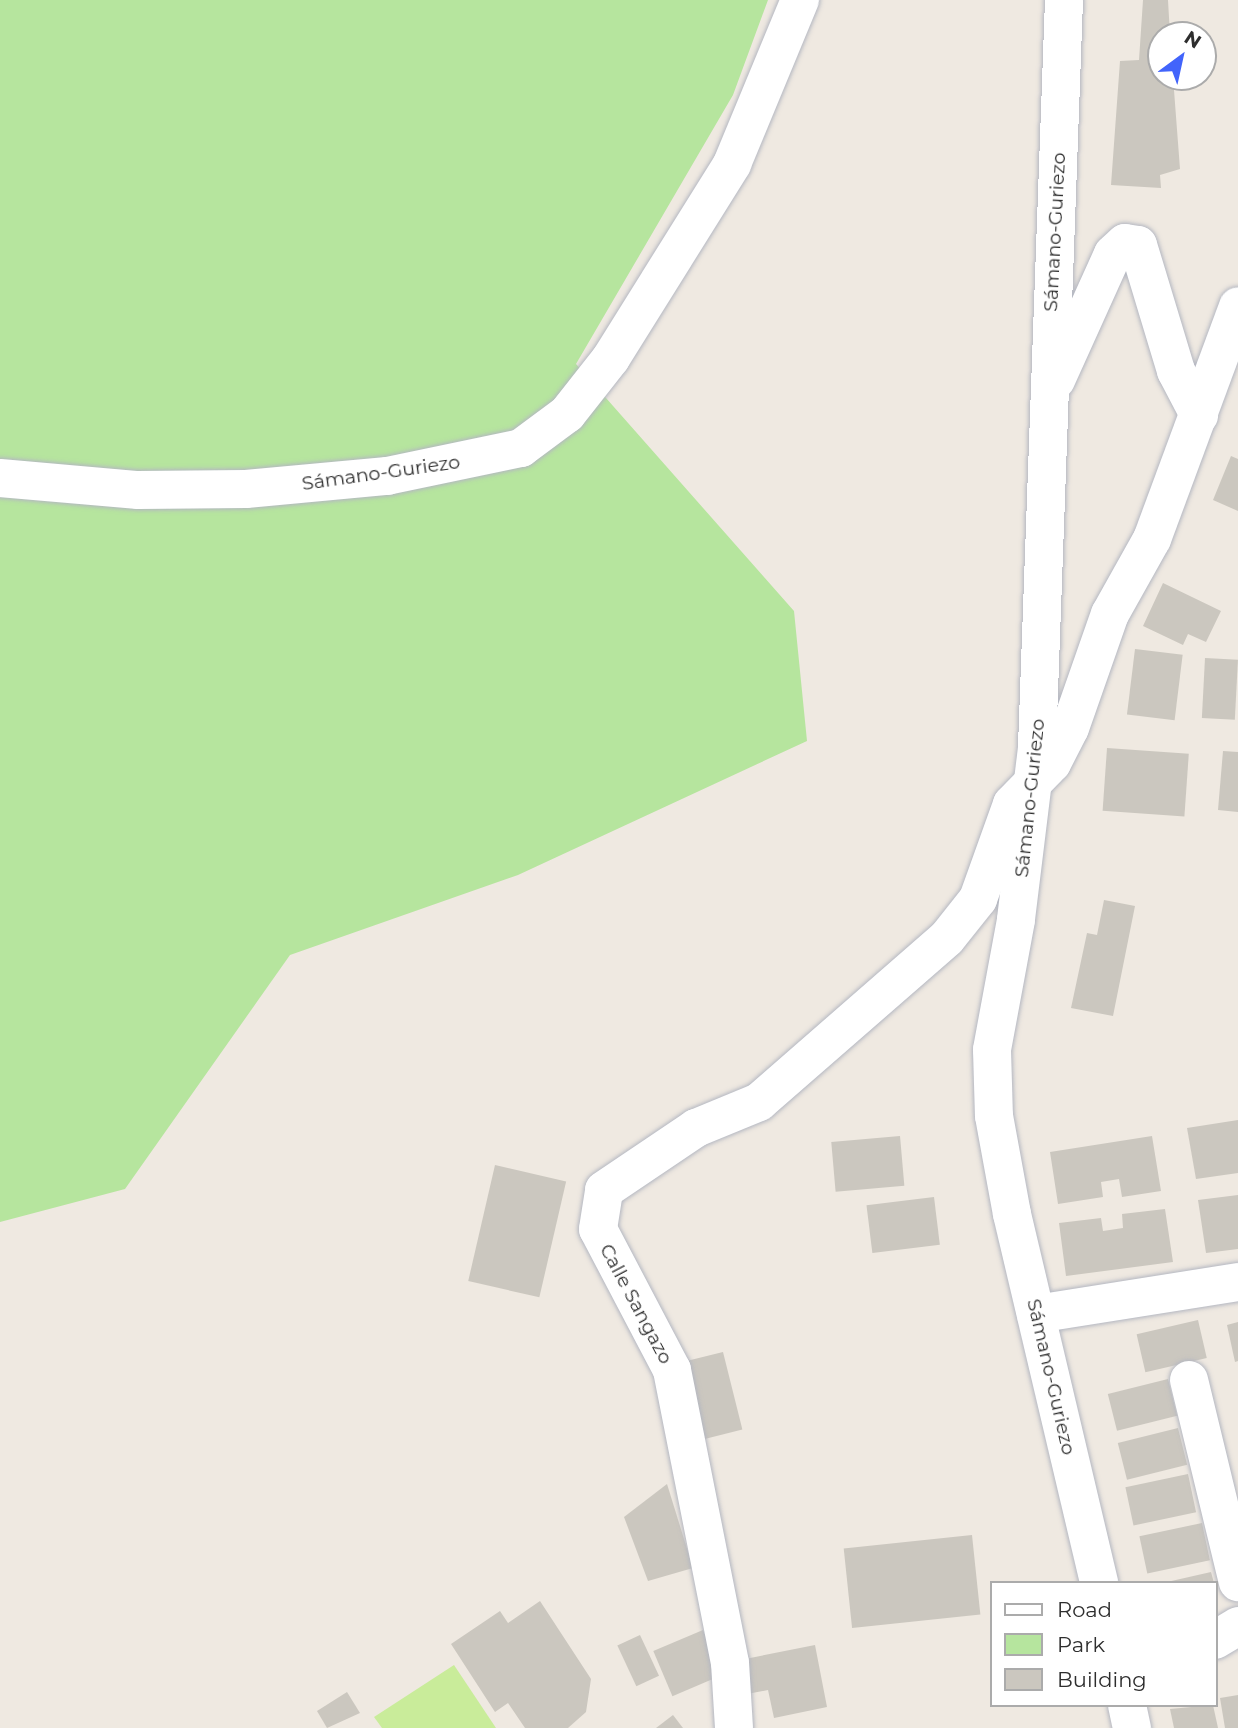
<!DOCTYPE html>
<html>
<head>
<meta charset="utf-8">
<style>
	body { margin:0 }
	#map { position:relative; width:1238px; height:1728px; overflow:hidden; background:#efe9e1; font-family:Montserrat,sans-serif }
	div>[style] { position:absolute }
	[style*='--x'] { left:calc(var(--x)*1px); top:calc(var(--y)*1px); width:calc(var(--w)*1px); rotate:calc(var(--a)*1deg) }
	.green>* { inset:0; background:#b6e59e }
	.pitch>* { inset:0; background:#c9ec9a }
	.building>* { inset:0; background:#cbc7bf; transform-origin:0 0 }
	.roads { filter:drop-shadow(0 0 2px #b4b7c1) drop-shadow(0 0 2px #b4b7c1) }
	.minor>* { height:38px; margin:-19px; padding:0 19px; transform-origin:19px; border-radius:19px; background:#fff }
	span { translate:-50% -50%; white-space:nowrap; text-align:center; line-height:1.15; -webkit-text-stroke:5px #fff; paint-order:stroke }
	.street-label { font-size:19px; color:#2e2e2e }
	.legend { position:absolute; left:990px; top:1581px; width:228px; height:126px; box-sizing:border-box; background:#fff; border:2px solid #ababab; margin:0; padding:9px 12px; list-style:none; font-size:21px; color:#2e2e2e }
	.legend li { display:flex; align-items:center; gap:14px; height:35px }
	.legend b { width:35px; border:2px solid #ababab }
	.north { position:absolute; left:1147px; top:21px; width:70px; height:70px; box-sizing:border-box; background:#fff; border:2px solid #ababab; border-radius:50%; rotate:33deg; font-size:19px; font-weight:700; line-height:28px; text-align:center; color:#2e2e2e }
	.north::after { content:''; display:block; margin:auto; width:24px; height:32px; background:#4264fb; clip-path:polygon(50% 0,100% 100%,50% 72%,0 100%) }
</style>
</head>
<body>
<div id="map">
	<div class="green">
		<i style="clip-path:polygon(0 0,768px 0,733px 95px,576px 364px,794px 611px,807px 741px,518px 875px,290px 955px,125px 1189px,0 1222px)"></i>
	</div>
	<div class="pitch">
		<i style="clip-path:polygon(454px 1665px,496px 1728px,382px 1728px,374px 1717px)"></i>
	</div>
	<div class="building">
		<i style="clip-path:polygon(1143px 0,1168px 0,1170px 35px,1161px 35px,1161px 77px,1173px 77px,1180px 169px,1160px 175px,1161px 188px,1111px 185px,1120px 61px,1139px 60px)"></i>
		<i style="clip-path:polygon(1231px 456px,1238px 459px,1238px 511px,1213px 500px)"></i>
		<i style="clip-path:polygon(1163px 583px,1221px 611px,1206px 642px,1188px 634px,1183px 645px,1143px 626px)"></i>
		<i style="left:1135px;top:649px;width:48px;height:66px;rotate:7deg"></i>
		<i style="left:1205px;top:658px;width:33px;height:60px;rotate:3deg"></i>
		<i style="left:1107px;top:748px;width:82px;height:63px;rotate:4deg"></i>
		<i style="clip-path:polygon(1223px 751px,1238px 752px,1238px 812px,1218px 810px)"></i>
		<i style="clip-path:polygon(1104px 900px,1135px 906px,1113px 1016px,1071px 1008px,1087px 933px,1097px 935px)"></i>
		<i style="clip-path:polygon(1238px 1120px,1238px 1173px,1196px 1179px,1187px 1128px)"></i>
		<i style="left:900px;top:1136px;width:50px;height:69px;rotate:85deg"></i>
		<i style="clip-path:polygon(1152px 1136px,1161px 1191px,1122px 1197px,1119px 1179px,1101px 1182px,1103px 1197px,1058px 1204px,1050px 1152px)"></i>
		<i style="left:495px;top:1165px;width:73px;height:119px;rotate:13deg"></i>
		<i style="clip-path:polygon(1238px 1195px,1238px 1249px,1206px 1253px,1198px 1200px)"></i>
		<i style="left:934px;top:1197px;width:48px;height:68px;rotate:83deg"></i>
		<i style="clip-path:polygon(1165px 1209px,1173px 1262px,1066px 1276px,1059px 1223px,1101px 1218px,1103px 1231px,1123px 1228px,1122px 1214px)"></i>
		<i style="left:1198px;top:1320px;width:39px;height:63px;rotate:77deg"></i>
		<i style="clip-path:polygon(1238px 1322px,1238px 1361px,1235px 1362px,1227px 1325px)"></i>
		<i style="left:723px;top:1352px;width:80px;height:47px;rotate:76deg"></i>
		<i style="left:1168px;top:1379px;width:38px;height:62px;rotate:76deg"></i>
		<i style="left:1178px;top:1428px;width:38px;height:62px;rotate:76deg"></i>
		<i style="left:1188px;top:1474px;width:39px;height:64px;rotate:78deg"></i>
		<i style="clip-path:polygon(667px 1484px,693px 1568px,648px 1581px,624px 1517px)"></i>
		<i style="left:1202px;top:1523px;width:38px;height:64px;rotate:78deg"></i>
		<i style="left:972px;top:1535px;width:80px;height:129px;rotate:84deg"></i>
		<i style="clip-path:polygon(1211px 1572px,1214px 1583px,1167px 1583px,1167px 1582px)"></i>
		<i style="clip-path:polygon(540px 1601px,591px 1679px,586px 1712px,568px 1728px,525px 1728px,508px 1703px,495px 1712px,451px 1644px,500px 1611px,508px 1623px)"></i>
		<i style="left:703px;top:1630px;width:49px;height:54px;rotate:67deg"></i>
		<i style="left:640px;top:1635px;width:45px;height:25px;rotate:65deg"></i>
		<i style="clip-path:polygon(815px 1645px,827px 1707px,774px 1718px,768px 1690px,747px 1694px,740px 1660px)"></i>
		<i style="clip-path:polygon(347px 1692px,360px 1713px,327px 1728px,317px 1711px)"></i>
		<i style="clip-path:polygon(1238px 1695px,1238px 1728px,1225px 1728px,1220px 1698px)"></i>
		<i style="clip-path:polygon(1213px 1705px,1218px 1728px,1174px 1728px,1170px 1709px)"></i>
		<i style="clip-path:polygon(673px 1715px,683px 1728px,656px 1728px)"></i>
	</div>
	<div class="roads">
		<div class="minor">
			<i style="--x:1064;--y:0;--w:748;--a:92.07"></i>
			<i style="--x:1037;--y:748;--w:173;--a:97"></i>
			<i style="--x:1016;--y:920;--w:132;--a:100.5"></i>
			<i style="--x:992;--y:1050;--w:66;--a:88.3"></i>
			<i style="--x:994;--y:1116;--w:100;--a:79.6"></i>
			<i style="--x:1012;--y:1214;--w:379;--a:76.7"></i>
			<i style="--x:1056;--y:380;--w:138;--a:-65.7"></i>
			<i style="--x:1113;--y:254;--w:16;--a:-43"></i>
			<i style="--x:1125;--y:243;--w:13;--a:9"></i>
			<i style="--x:1138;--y:245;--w:132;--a:73.2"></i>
			<i style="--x:1176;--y:371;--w:50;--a:62.4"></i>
			<i style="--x:0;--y:478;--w:139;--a:5"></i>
			<i style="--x:138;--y:490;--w:108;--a:-0.5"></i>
			<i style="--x:246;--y:489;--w:142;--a:-5.3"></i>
			<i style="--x:387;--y:476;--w:137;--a:-11.8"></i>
			<i style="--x:521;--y:448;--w:57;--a:-36.5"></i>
			<i style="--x:567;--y:414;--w:71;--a:-51.8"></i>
			<i style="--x:611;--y:358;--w:229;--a:-58"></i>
			<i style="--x:732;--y:164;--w:178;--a:-67.5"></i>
			<i style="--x:1036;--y:1314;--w:205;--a:-9"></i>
			<i style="--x:1189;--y:1380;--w:208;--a:76.4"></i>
			<i style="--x:1215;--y:1640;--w:27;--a:-31"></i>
			<i style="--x:1127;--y:1705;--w:24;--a:78"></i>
			<i style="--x:734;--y:1728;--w:65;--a:-93.5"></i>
			<i style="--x:730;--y:1663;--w:299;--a:-101.2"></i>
			<i style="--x:672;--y:1370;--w:159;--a:-117.7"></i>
			<i style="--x:598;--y:1229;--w:39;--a:-81"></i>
			<i style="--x:604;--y:1190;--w:111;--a:-34"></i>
			<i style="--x:696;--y:1128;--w:68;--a:-22.4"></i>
			<i style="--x:759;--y:1102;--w:249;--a:-41.1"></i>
			<i style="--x:947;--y:938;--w:50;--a:-51.5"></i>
			<i style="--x:978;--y:899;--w:101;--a:-70.3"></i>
			<i style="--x:1012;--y:804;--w:57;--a:-45.7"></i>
			<i style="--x:1052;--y:763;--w:39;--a:-63"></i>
			<i style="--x:1070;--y:728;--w:121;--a:-70.7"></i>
			<i style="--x:1110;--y:614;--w:86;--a:-60.8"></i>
			<i style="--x:1152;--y:539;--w:248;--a:-69.7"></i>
		</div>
	</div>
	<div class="street-label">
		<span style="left:1055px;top:232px;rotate:-87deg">Sámano-Guriezo</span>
		<span style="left:381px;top:473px;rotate:-8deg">Sámano-Guriezo</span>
		<span style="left:1030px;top:798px;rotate:-84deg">Sámano-Guriezo</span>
		<span style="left:636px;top:1304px;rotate:62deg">Calle Sangazo</span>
		<span style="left:1051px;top:1377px;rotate:77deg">Sámano-Guriezo</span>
	</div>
	<ul class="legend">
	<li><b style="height:9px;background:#fff"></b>Road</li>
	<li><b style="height:19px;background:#b6e59e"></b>Park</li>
	<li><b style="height:19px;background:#cbc7bf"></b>Building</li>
	</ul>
	<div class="north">N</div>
</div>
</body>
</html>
